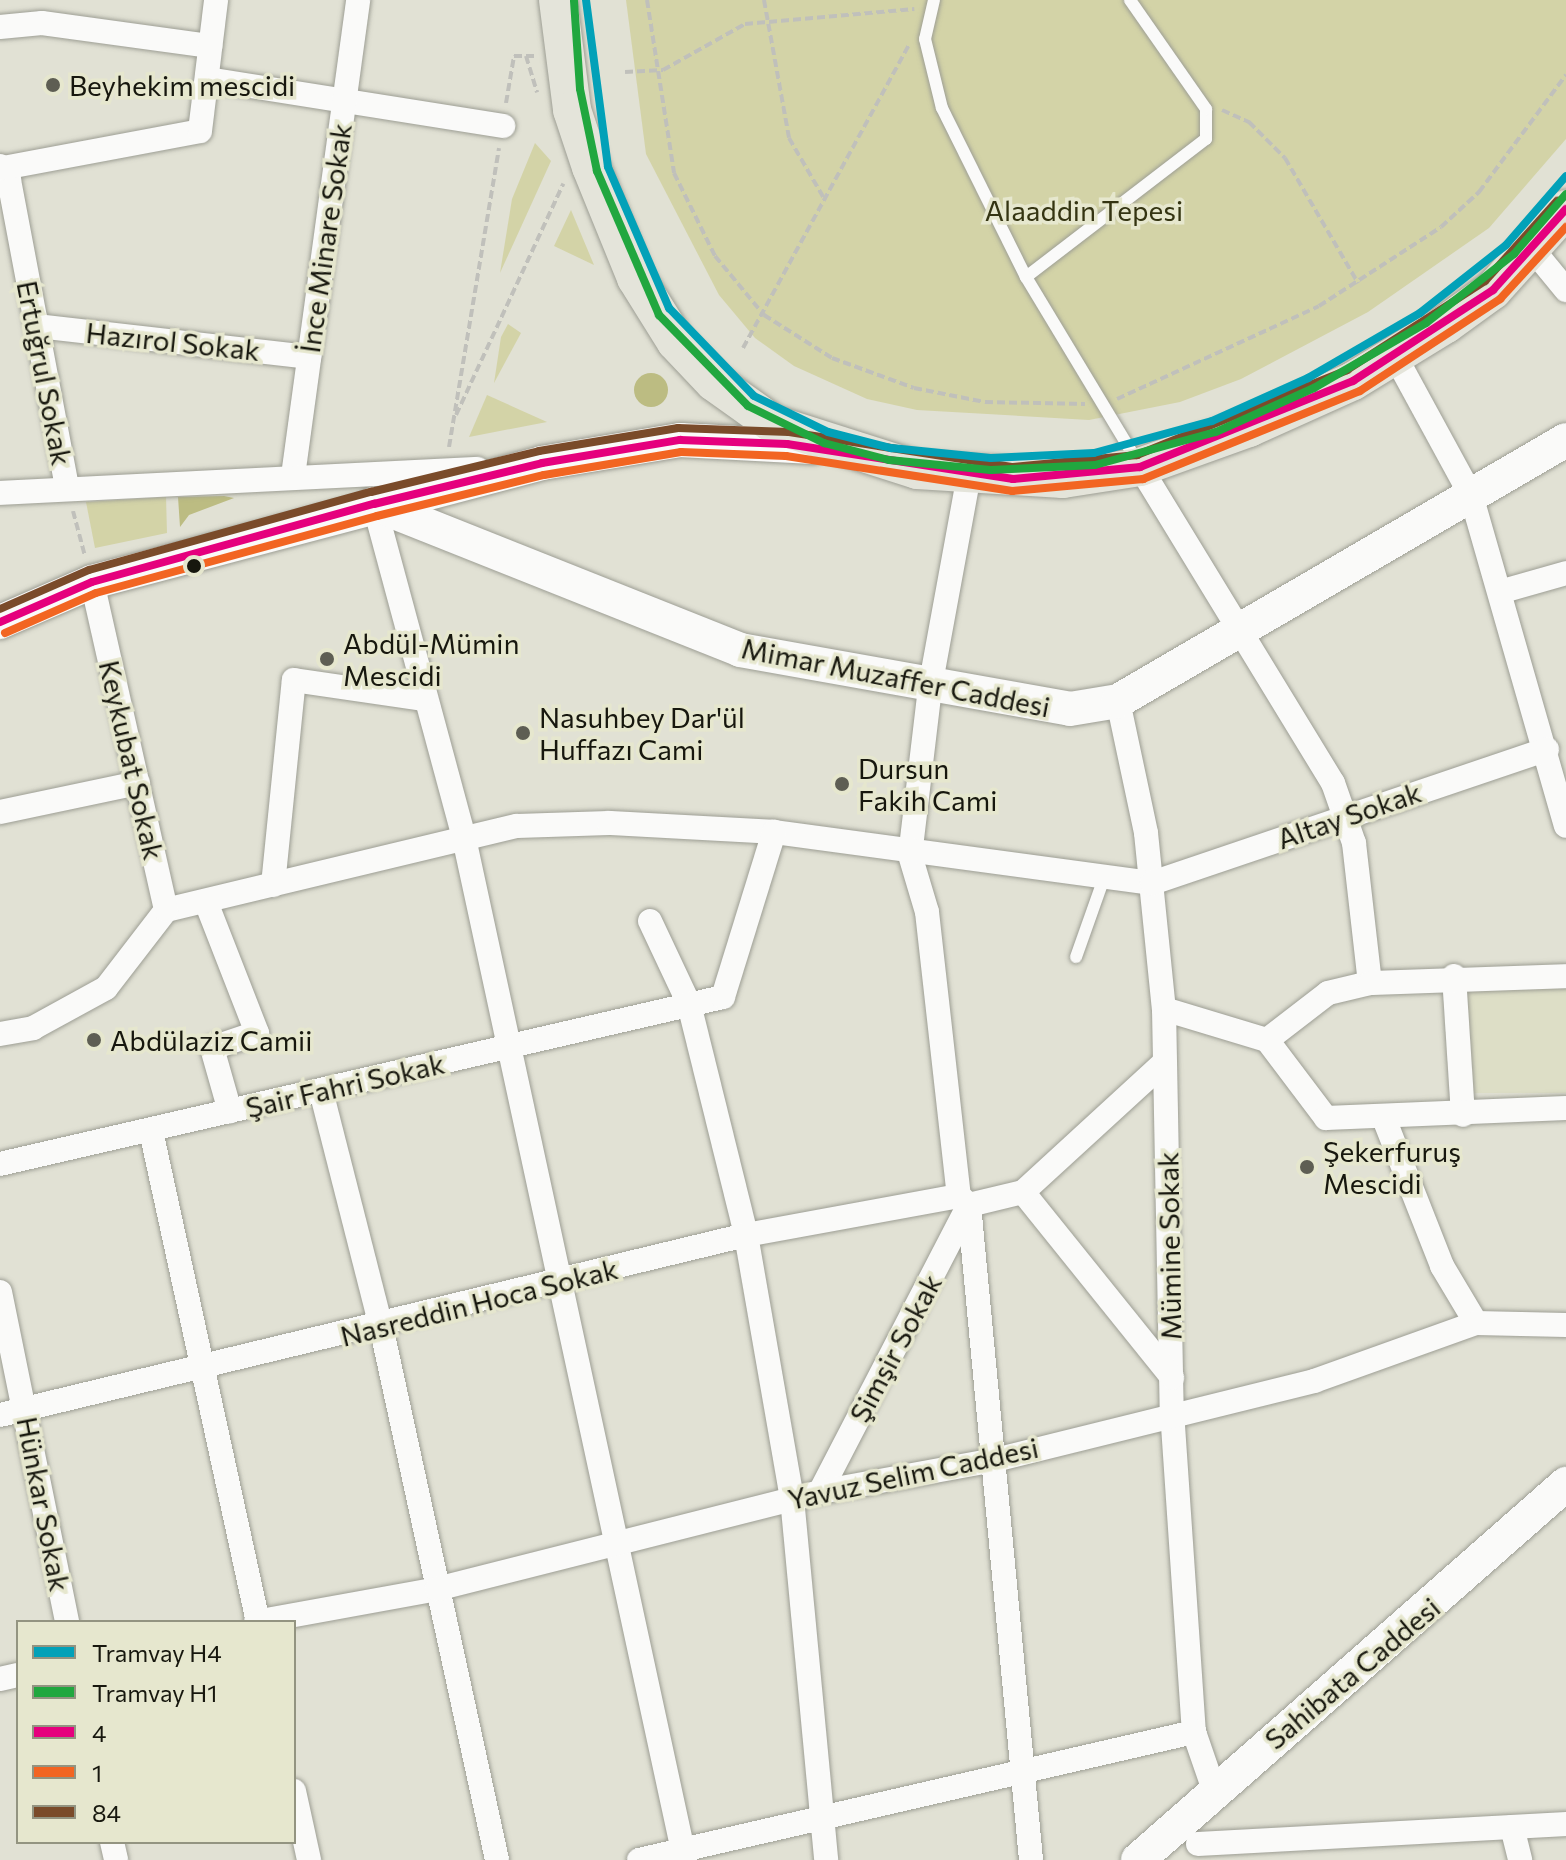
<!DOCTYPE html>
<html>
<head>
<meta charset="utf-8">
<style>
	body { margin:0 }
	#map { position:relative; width:1566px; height:1860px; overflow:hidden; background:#e1e1d4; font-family:Commissioner,sans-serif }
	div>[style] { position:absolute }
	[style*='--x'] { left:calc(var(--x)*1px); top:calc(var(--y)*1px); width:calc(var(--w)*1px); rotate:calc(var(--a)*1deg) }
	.built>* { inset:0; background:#dddec6; transform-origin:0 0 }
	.green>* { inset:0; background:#d3d3a7 }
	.water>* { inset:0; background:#bcbc82 }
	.round { border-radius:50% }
	.path>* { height:4px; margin-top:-2px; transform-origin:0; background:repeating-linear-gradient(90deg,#c0c0bb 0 8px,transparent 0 12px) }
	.roads { filter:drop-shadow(0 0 2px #9d9e94) drop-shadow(0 0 2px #9d9e94) }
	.lane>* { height:12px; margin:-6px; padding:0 6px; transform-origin:6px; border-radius:6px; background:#fafaf9 }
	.street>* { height:24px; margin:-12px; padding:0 12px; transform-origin:12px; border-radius:12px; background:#fafaf9 }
	.secondary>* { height:34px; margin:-17px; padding:0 17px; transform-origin:17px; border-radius:17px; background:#fafaf9 }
	.primary>* { height:38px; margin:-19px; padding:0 19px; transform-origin:19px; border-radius:19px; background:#e4e4da }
	.bus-1>* { height:8px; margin:-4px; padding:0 4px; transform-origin:4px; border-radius:4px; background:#e5007d }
	.bus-2>* { height:8px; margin:-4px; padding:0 4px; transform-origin:4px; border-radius:4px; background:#f26522 }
	.bus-3>* { height:8px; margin:-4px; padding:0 4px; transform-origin:4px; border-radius:4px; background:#7a4b2a }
	.tram-1>* { height:8px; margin:-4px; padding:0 4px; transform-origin:4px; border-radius:4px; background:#02a1b8 }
	.tram-2>* { height:8px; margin:-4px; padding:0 4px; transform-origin:4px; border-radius:4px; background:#21a73f }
	.dots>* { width:22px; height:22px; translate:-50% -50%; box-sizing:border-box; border:4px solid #e6e7ce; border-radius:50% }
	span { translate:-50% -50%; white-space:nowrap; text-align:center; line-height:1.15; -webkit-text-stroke:7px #e6e7ce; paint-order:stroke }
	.poi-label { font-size:28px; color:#17170e }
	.left { translate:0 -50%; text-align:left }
	.park-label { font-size:28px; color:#343412 }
	.street-label { font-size:28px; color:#17170e }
	.legend { position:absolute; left:16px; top:1620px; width:280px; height:224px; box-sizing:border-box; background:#e6e7ce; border:2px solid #939481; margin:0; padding:10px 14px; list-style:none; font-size:24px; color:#17170e }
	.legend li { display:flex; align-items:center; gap:16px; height:40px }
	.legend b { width:40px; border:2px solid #939481 }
</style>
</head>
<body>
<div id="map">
	<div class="built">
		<i style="left:1566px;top:983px;width:110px;height:105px;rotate:90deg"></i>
	</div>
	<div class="green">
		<i style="clip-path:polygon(626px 0,1566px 0,1566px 139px,1489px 228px,1368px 312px,1241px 379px,1180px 402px,1089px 420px,917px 410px,867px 399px,794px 366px,755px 338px,719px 295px,646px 154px)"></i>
		<i style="clip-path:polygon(535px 143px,551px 161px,500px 273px,512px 199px)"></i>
		<i style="clip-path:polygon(571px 210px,594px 265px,554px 246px)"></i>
		<i style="clip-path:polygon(508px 324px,521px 333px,494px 383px,501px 337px)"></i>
		<i style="clip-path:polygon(487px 395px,547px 422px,469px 437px)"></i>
		<i style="clip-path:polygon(166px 497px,167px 533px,95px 548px,86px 502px)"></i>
	</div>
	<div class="water">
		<i class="round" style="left:634px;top:373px;width:34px;height:34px"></i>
		<i style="clip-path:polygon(178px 497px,224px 496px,234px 498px,189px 515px,180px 527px)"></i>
	</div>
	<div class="path">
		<i style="--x:647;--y:0;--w:175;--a:81.1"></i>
		<i style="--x:674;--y:173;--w:93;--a:63.7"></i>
		<i style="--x:715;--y:256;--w:77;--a:50.3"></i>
		<i style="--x:764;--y:315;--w:80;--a:32.3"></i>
		<i style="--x:832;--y:358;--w:87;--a:20.1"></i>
		<i style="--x:914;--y:388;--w:72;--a:11.2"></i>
		<i style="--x:985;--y:402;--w:100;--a:1.1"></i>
		<i style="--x:764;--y:0;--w:140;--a:79.7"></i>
		<i style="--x:789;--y:138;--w:72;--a:59.9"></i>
		<i style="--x:526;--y:56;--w:38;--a:73"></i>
		<i style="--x:625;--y:72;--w:38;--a:-3"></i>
		<i style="--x:663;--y:70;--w:94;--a:-29.3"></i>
		<i style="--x:745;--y:24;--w:170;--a:-5.1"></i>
		<i style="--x:506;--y:103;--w:48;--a:-80.3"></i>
		<i style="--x:514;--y:56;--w:20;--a:0"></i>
		<i style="--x:1222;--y:110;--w:30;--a:24"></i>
		<i style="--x:1249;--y:122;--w:51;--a:45"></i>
		<i style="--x:1285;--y:158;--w:145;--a:59.7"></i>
		<i style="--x:743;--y:348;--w:345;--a:-61.3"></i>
		<i style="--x:1117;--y:399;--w:222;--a:-24.7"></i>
		<i style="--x:1319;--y:306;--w:145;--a:-32.9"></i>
		<i style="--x:1441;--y:227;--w:52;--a:-42.6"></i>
		<i style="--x:1479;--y:192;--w:146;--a:-53.4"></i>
		<i style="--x:456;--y:415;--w:255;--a:-65.1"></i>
		<i style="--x:449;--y:447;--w:303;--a:-80.5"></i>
		<i style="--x:73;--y:511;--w:47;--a:75.1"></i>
	</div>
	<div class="roads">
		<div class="lane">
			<i style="--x:934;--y:0;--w:40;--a:103"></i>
			<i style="--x:925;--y:39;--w:71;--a:76.2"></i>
			<i style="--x:942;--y:108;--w:189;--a:63.6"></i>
			<i style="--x:1026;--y:277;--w:218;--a:58.9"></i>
			<i style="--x:1026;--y:277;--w:227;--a:-37.5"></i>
			<i style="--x:1206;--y:139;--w:30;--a:-90"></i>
			<i style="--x:1206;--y:109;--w:133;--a:-124.9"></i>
			<i style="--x:1076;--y:957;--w:84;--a:-70.5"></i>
		</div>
		<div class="street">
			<i style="--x:0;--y:27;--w:42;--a:-5.4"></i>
			<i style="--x:42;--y:23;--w:170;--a:7.8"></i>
			<i style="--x:207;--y:79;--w:300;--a:9"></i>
			<i style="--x:0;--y:166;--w:17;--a:57"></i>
			<i style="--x:9;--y:180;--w:312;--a:79.3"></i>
			<i style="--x:3;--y:168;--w:200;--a:-10.6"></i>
			<i style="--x:200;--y:131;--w:132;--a:-83"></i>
			<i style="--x:1533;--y:250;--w:52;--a:50.5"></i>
			<i style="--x:37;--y:326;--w:274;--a:6.5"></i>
			<i style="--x:1394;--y:354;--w:161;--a:61.4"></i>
			<i style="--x:1471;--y:495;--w:344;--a:74"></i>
			<i style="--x:1140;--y:467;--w:370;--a:58.6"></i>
			<i style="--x:1333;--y:783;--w:64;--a:70.7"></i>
			<i style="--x:1354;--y:843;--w:141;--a:83.5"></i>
			<i style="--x:969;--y:475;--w:217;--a:100.4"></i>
			<i style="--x:930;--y:688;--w:168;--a:96.8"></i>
			<i style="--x:910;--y:855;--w:59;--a:73.4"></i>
			<i style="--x:927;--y:912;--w:286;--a:83.6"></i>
			<i style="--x:959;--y:1196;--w:13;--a:42"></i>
			<i style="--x:969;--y:1205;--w:658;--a:84.59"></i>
			<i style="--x:293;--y:476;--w:480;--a:-82.2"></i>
			<i style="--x:0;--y:493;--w:478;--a:-2.9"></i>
			<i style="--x:374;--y:504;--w:346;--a:74.9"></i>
			<i style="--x:464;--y:838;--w:1046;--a:77.8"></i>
			<i style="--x:1503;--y:591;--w:66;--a:-15.9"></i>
			<i style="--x:1118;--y:701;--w:135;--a:78"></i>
			<i style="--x:1146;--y:833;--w:177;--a:84.2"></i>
			<i style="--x:1164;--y:1009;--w:402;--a:88.9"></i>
			<i style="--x:1172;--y:1411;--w:322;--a:86.1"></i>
			<i style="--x:1194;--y:1732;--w:61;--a:71"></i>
			<i style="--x:0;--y:812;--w:141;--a:-11.9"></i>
			<i style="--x:273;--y:885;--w:206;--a:-84.2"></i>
			<i style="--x:294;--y:680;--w:132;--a:8.3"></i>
			<i style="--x:206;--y:902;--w:141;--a:68.7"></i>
			<i style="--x:257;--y:1033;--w:47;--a:161.6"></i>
			<i style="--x:212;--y:1048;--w:66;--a:74.1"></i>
			<i style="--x:166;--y:910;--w:361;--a:-13.5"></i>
			<i style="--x:517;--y:826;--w:92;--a:-1.9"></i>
			<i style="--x:609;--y:823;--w:165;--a:3.1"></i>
			<i style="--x:774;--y:832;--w:381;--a:7.7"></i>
			<i style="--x:1152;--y:883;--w:417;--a:-18.7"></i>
			<i style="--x:650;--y:921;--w:92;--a:64.8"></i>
			<i style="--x:689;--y:1004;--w:238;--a:76.1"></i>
			<i style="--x:746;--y:1235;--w:267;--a:80.1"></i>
			<i style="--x:792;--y:1498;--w:364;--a:84.6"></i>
			<i style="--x:1454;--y:976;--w:139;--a:86.3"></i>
			<i style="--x:1164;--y:1009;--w:108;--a:16.8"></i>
			<i style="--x:1267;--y:1040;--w:98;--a:52.9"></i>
			<i style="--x:1326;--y:1118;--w:240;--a:-2.4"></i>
			<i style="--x:0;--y:1034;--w:34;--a:-10"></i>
			<i style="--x:33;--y:1028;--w:83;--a:-28.7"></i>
			<i style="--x:106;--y:988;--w:98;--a:-52.4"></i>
			<i style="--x:166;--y:910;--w:336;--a:-102.7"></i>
			<i style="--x:1267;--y:1040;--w:77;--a:-37.6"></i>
			<i style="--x:1328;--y:993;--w:43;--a:-13.4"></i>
			<i style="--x:1370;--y:983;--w:196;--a:-2"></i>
			<i style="--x:321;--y:1091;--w:243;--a:75.7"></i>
			<i style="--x:381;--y:1326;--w:546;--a:77.74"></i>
			<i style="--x:1385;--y:1121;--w:156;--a:68.5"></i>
			<i style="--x:1442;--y:1266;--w:66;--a:59.2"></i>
			<i style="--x:151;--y:1131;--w:503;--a:77.71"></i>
			<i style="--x:0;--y:1164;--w:742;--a:-13.01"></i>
			<i style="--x:723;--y:997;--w:173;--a:-72.8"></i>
			<i style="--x:1023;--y:1192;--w:238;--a:51.2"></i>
			<i style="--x:0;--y:1292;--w:337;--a:78.5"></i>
			<i style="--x:0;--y:1415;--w:767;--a:-13.57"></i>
			<i style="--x:746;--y:1235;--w:217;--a:-10.4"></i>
			<i style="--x:820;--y:1492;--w:323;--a:-62.6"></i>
			<i style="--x:969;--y:1205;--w:56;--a:-13.5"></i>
			<i style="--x:1023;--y:1192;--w:191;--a:-42.5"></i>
			<i style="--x:256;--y:1622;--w:184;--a:-10.3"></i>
			<i style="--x:437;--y:1589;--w:395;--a:-14.2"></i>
			<i style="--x:820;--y:1492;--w:178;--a:-10.4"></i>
			<i style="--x:995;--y:1460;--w:329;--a:-13.9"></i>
			<i style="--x:1314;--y:1381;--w:172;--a:-19.7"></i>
			<i style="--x:1476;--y:1323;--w:90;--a:1.3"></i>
			<i style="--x:0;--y:1679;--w:18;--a:-13"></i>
			<i style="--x:294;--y:1791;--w:71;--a:77.7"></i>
			<i style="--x:1512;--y:1827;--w:34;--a:76"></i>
			<i style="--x:112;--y:1842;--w:18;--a:77"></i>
			<i style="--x:1198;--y:1844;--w:369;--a:-3.1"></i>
			<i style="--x:639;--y:1860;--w:570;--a:-12.99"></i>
		</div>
		<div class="secondary">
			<i style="--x:374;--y:504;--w:394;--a:21.7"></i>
			<i style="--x:740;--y:650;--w:335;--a:10.1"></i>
			<i style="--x:1070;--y:709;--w:49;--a:-9.5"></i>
			<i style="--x:1118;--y:701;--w:518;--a:-30.22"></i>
			<i style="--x:0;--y:622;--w:100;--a:-23.5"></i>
			<i style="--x:92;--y:582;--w:465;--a:-14.8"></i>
			<i style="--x:542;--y:463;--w:140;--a:-9.5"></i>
			<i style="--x:680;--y:440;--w:133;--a:3"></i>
			<i style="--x:1138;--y:1860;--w:570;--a:-41.3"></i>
		</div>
		<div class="primary">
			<i style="--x:558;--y:0;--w:111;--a:82.7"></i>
			<i style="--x:572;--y:110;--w:60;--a:71.6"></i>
			<i style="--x:591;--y:167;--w:120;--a:67.9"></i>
			<i style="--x:636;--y:278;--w:75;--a:58"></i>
			<i style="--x:676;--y:342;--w:55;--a:46.5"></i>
			<i style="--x:714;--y:382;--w:72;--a:35.4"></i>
			<i style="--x:773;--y:424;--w:151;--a:17.7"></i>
			<i style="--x:917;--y:470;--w:146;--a:3.5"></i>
			<i style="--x:1063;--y:479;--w:78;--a:-8.9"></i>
			<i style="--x:1140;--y:467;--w:116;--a:-19.7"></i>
			<i style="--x:1249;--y:428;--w:114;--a:-24.3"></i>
			<i style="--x:1353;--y:381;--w:109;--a:-31.5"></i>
			<i style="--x:1446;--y:324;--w:58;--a:-35.9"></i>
			<i style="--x:1493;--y:290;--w:109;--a:-48"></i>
		</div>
	</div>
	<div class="bus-1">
		<i style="--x:0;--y:622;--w:100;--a:-23.5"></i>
		<i style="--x:92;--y:582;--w:293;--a:-15.5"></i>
		<i style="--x:374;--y:504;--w:173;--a:-13.7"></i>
		<i style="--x:542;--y:463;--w:140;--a:-9.5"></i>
		<i style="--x:680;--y:440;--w:107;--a:2.1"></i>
		<i style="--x:787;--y:444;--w:229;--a:8.8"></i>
		<i style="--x:1013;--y:479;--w:128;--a:-5.4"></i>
		<i style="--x:1140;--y:467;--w:230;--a:-22"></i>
		<i style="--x:1353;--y:381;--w:167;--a:-33"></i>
		<i style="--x:1493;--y:290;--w:109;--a:-48"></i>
	</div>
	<div class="bus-2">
		<i style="--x:5;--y:633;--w:99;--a:-23.7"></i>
		<i style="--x:96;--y:593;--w:291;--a:-15.3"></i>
		<i style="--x:377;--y:516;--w:172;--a:-13.8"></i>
		<i style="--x:544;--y:475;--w:139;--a:-9.5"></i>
		<i style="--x:681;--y:452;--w:105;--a:2.2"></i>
		<i style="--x:786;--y:456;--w:229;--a:8.8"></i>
		<i style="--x:1012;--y:491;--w:132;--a:-5.2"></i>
		<i style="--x:1143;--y:479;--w:234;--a:-22.1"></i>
		<i style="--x:1360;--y:391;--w:168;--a:-33.3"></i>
		<i style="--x:1500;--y:299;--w:98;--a:-47.5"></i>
	</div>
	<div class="bus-3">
		<i style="--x:0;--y:609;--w:97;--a:-23.7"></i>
		<i style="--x:89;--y:570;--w:293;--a:-15.5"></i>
		<i style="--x:371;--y:492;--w:173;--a:-13.7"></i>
		<i style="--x:539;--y:451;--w:141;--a:-9.4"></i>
		<i style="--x:678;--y:428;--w:111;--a:2.1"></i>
		<i style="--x:789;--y:432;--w:227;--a:8.9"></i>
		<i style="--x:1013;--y:467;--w:125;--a:-5.5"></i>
		<i style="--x:1137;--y:455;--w:227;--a:-22"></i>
		<i style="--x:1347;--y:370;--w:164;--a:-32.8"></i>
		<i style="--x:1485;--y:281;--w:108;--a:-48"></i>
	</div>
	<div class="tram-1">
		<i style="--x:586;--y:0;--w:168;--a:82.5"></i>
		<i style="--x:608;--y:167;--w:154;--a:66.6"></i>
		<i style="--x:669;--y:308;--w:122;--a:46"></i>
		<i style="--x:754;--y:396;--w:82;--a:25.9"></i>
		<i style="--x:828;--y:432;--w:65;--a:14.3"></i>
		<i style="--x:891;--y:448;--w:100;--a:5.7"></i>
		<i style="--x:991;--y:458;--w:103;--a:-2.8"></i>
		<i style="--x:1094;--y:453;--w:122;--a:-15.2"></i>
		<i style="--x:1212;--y:421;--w:105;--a:-24.1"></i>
		<i style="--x:1308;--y:378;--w:129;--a:-30.1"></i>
		<i style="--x:1420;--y:313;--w:110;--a:-38.3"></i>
		<i style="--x:1506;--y:245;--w:91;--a:-49"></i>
	</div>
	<div class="tram-2">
		<i style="--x:574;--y:1;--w:88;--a:86.1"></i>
		<i style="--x:580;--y:89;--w:84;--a:78.3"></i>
		<i style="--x:597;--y:171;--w:157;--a:66.7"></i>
		<i style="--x:659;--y:315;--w:127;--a:45.6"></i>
		<i style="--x:748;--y:406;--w:85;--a:26"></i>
		<i style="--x:824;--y:443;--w:67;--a:14.7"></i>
		<i style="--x:889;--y:460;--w:102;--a:5.6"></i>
		<i style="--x:991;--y:470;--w:104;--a:-2.8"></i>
		<i style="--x:1095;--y:465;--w:125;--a:-15.3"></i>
		<i style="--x:1216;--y:432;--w:107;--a:-24.2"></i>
		<i style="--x:1314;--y:388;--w:129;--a:-30.1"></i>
		<i style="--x:1426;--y:323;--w:112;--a:-38.1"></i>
		<i style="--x:1514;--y:254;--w:79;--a:-49.1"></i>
	</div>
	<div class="dots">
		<i style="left:53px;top:85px;background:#5e5e53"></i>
		<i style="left:194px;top:566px;background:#17170e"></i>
		<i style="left:327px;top:659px;background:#5e5e53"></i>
		<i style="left:523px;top:733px;background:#5e5e53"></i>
		<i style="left:842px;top:784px;background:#5e5e53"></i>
		<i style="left:94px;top:1040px;background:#5e5e53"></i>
		<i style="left:1307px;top:1167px;background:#5e5e53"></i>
	</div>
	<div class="poi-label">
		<span class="left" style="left:69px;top:85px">Beyhekim mescidi</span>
		<span class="left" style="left:343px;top:659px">Abdül-Mümin<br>Mescidi</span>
		<span class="left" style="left:539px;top:733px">Nasuhbey Dar'ül<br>Huffazı Cami</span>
		<span class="left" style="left:858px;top:784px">Dursun<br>Fakih Cami</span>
		<span class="left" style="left:110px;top:1040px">Abdülaziz Camii</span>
		<span class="left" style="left:1323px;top:1167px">Şekerfuruş<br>Mescidi</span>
	</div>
	<div class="park-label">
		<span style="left:1084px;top:210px">Alaaddin Tepesi</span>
	</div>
	<div class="street-label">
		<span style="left:325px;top:238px;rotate:-82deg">İnce Minare Sokak</span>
		<span style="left:173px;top:341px;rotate:6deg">Hazırol Sokak</span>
		<span style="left:45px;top:373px;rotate:79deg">Ertuğrul Sokak</span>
		<span style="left:896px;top:677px;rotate:11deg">Mimar Muzaffer Caddesi</span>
		<span style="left:132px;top:760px;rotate:77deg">Keykubat Sokak</span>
		<span style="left:1349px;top:815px;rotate:-19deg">Altay Sokak</span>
		<span style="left:345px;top:1085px;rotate:-13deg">Şair Fahri Sokak</span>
		<span style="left:1169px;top:1246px;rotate:-91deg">Mümine Sokak</span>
		<span style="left:479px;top:1302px;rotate:-14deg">Nasreddin Hoca Sokak</span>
		<span style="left:895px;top:1348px;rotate:-62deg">Şimşir Sokak</span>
		<span style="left:913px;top:1473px;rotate:-12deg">Yavuz Selim Caddesi</span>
		<span style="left:44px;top:1504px;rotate:79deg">Hünkar Sokak</span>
		<span style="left:1352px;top:1673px;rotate:-40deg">Sahibata Caddesi</span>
	</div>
	<ul class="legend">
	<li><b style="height:10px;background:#02a1b8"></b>Tramvay H4</li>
	<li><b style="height:10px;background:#21a73f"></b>Tramvay H1</li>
	<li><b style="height:10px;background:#e5007d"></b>4</li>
	<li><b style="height:10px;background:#f26522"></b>1</li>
	<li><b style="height:10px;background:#7a4b2a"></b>84</li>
	</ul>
</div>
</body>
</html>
